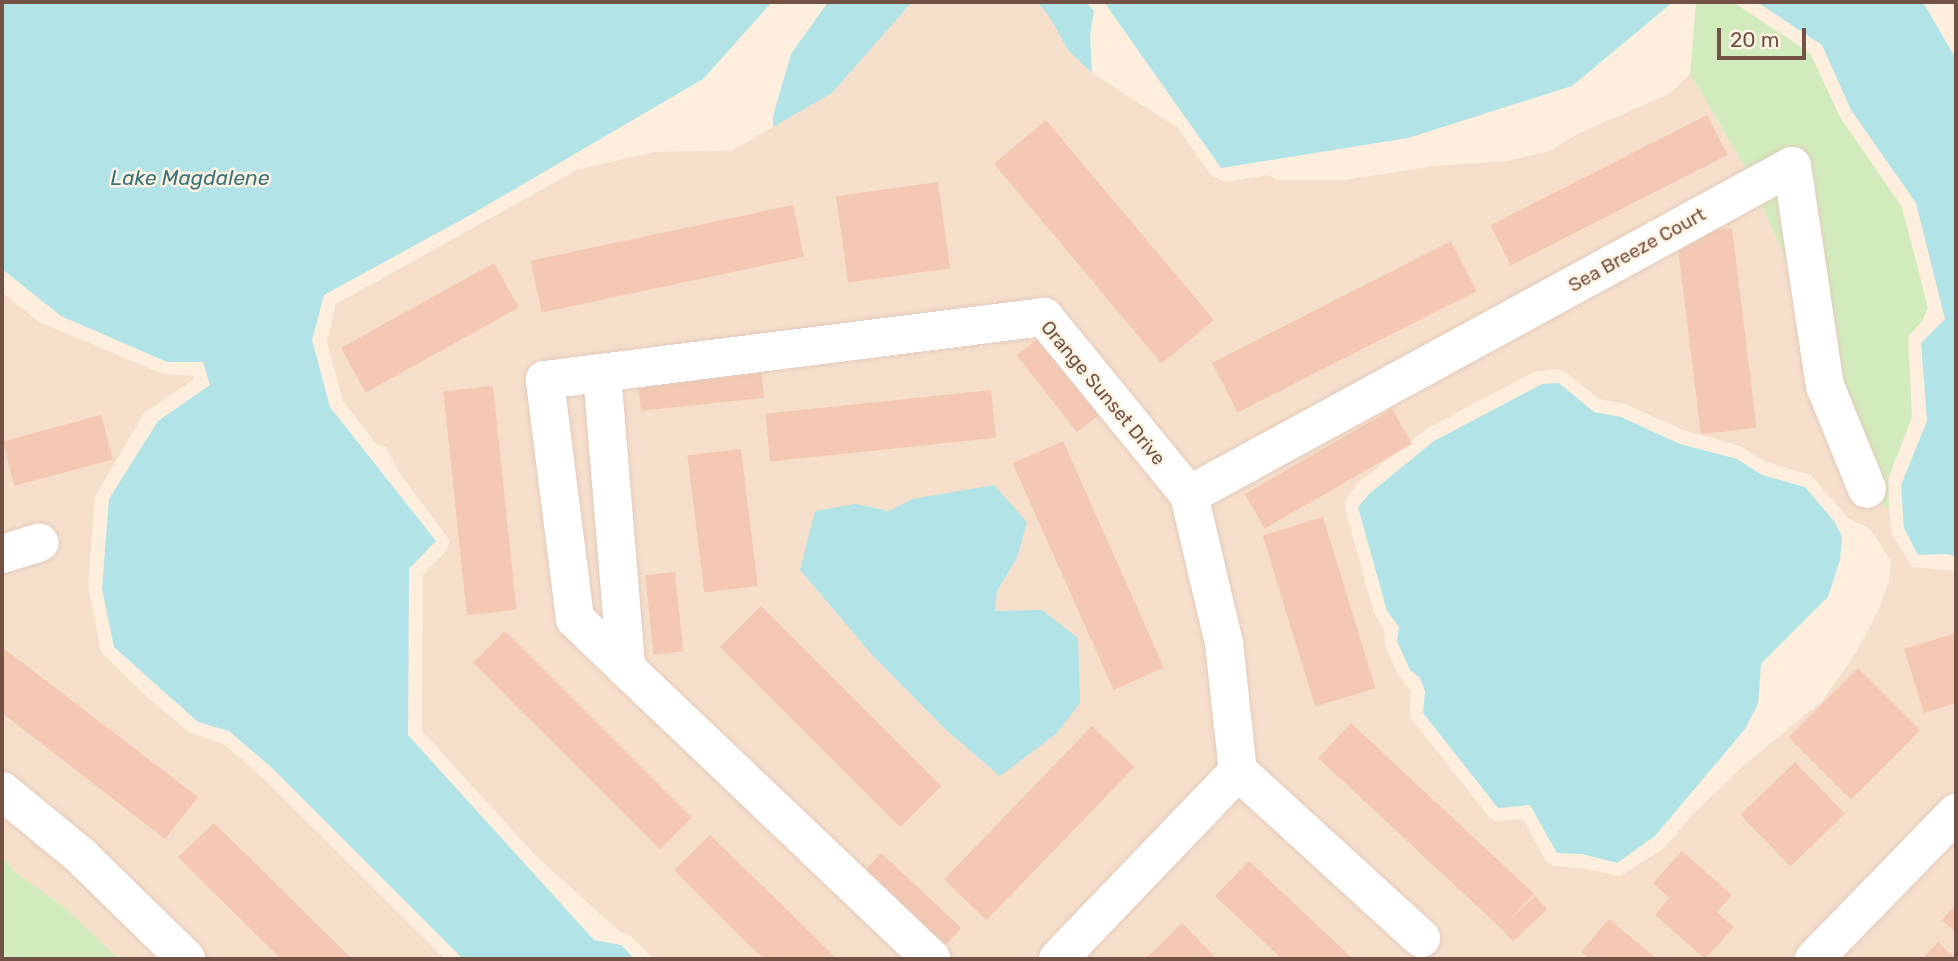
<!DOCTYPE html>
<html>
<head>
<meta charset="utf-8">
<style>
	body { margin:0 }
	#map { position:relative; width:1958px; height:961px; overflow:hidden; background:#fdeedd; font-family:Rubik,sans-serif }
	div>[style] { position:absolute }
	[style*='--x'] { left:calc(var(--x)*1px); top:calc(var(--y)*1px); width:calc(var(--w)*1px); rotate:calc(var(--a)*1deg) }
	.residential>* { inset:0; background:#f5dfcb }
	.green>* { inset:0; background:#d2ebbc }
	.water>* { inset:0; background:#b1e3e7 }
	.building>* { inset:0; background:#f4c8b3; transform-origin:0 0 }
	.roads { filter:drop-shadow(0 0 2px #e3cbbc) drop-shadow(0 0 2px #e3cbbc) }
	.minor>* { height:38px; margin:-19px; padding:0 19px; transform-origin:19px; border-radius:19px; background:#fff }
	span { translate:-50% -50%; white-space:nowrap; text-align:center; line-height:1.15; -webkit-text-stroke:5px #fff3e4; paint-order:stroke }
	.street-label { font-size:19px; color:#735245 }
	.water-label { font-size:21px; color:#39747b; font-style:italic }
	.frame { position:absolute; inset:0; border:4px solid #735245; pointer-events:none }
	.scale { position:absolute; left:1717px; top:28px; width:89px; height:32px; box-sizing:border-box; border:4px solid #735245; border-top:0; padding-left:9px; font-size:21px; line-height:24px; white-space:nowrap; color:#735245; -webkit-text-stroke:5px #fff3e4; paint-order:stroke }
</style>
</head>
<body>
<div id="map">
	<div class="residential">
		<i style="clip-path:polygon(evenodd,912px 2px,1037px 2px,1049px 16px,1068px 50px,1092px 73px,1177px 127px,1211px 175px,1225px 182px,1268px 175px,1277px 180px,1345px 180px,1433px 166px,1506px 161px,1550px 151px,1579px 133px,1669px 94px,1690px 74px,1744px 165px,1804px 301px,1854px 479px,1889px 510px,1892px 534px,1912px 567px,1956px 571px,1956px 788px,1789px 959px,653px 959px,631px 936px,619px 931px,537px 857px,422px 731px,423px 575px,446px 551px,450px 541px,399px 472px,386px 447px,377px 445px,343px 401px,327px 342px,336px 304px,577px 170px,654px 152px,731px 151px,832px 93px,912px 2px,1557px 369px,1567px 373px,1599px 399px,1625px 404px,1684px 430px,1740px 446px,1766px 462px,1811px 475px,1848px 518px,1870px 529px,1891px 561px,1889px 581px,1878px 611px,1856px 653px,1822px 701px,1744px 765px,1694px 813px,1664px 848px,1620px 876px,1581px 868px,1553px 866px,1546px 861px,1523px 819px,1497px 821px,1490px 818px,1410px 717px,1411px 691px,1398px 674px,1385px 646px,1384px 629px,1374px 613px,1345px 509px,1345px 501px,1359px 482px,1426px 429px,1534px 372px,1557px 369px,912px 2px,912px 499px,1017px 558px,997px 591px,995px 611px,1042px 610px,1000px 776px,946px 730px,873px 656px,800px 570px,856px 504px,889px 511px,912px 499px)"></i>
		<i style="clip-path:polygon(2px 292px,39px 322px,163px 374px,193px 376px,194px 379px,145px 412px,95px 496px,88px 586px,101px 652px,147px 697px,190px 733px,224px 744px,262px 777px,445px 959px,119px 959px,63px 906px,16px 873px,2px 857px)"></i>
		<i style="clip-path:polygon(1956px 837px,1956px 959px,1838px 959px)"></i>
	</div>
	<div class="green">
		<i style="clip-path:polygon(1696px 2px,1733px 2px,1810px 53px,1840px 117px,1902px 207px,1928px 308px,1922px 321px,1908px 337px,1912px 417px,1888px 479px,1889px 510px,1854px 480px,1804px 301px,1744px 165px,1690px 74px)"></i>
		<i style="clip-path:polygon(2px 857px,16px 873px,63px 906px,119px 959px,2px 959px)"></i>
	</div>
	<div class="water">
		<i style="clip-path:polygon(2px 2px,772px 2px,703px 79px,472px 214px,324px 295px,312px 340px,330px 407px,436px 541px,409px 569px,408px 735px,594px 940px,621px 945px,635px 959px,463px 959px,271px 767px,229px 731px,198px 722px,114px 647px,102px 589px,109px 499px,158px 421px,210px 385px,203px 362px,167px 362px,61px 316px,2px 269px)"></i>
		<i style="clip-path:polygon(828px 2px,912px 2px,832px 93px,773px 127px,773px 116px,791px 54px)"></i>
		<i style="clip-path:polygon(1037px 2px,1086px 2px,1094px 11px,1090px 35px,1092px 73px,1068px 50px,1049px 16px)"></i>
		<i style="clip-path:polygon(1104px 2px,1673px 2px,1572px 86px,1408px 138px,1221px 168px)"></i>
		<i style="clip-path:polygon(1757px 2px,1923px 2px,1956px 59px,1956px 557px,1947px 554px,1918px 555px,1904px 528px,1901px 485px,1927px 421px,1921px 343px,1945px 319px,1916px 203px,1851px 110px,1822px 45px)"></i>
		<i style="clip-path:polygon(1559px 383px,1594px 412px,1621px 417px,1680px 444px,1737px 459px,1762px 475px,1805px 487px,1834px 521px,1842px 536px,1840px 560px,1828px 597px,1761px 664px,1758px 704px,1745px 729px,1655px 836px,1617px 863px,1582px 854px,1557px 853px,1530px 805px,1498px 808px,1423px 713px,1425px 691px,1420px 678px,1410px 670px,1397px 641px,1399px 627px,1387px 611px,1358px 507px,1369px 494px,1434px 441px,1542px 384px)"></i>
		<i style="clip-path:polygon(994px 485px,1027px 522px,1017px 558px,997px 591px,995px 611px,1042px 610px,1078px 638px,1080px 703px,1057px 733px,1000px 776px,946px 730px,873px 656px,800px 570px,815px 511px,856px 504px,889px 511px,912px 499px)"></i>
	</div>
	<div class="building">
		<i style="left:1707px;top:115px;width:45px;height:243px;rotate:63deg"></i>
		<i style="left:1046px;top:120px;width:261px;height:68px;rotate:50deg"></i>
		<i style="left:938px;top:182px;width:87px;height:103px;rotate:82deg"></i>
		<i style="left:793px;top:205px;width:53px;height:268px;rotate:78deg"></i>
		<i style="left:1732px;top:228px;width:201px;height:56px;rotate:83deg"></i>
		<i style="left:1451px;top:241px;width:56px;height:268px;rotate:63deg"></i>
		<i style="left:494px;top:263px;width:51px;height:175px;rotate:61deg"></i>
		<i style="left:1041px;top:336px;width:98px;height:31px;rotate:52deg"></i>
		<i style="left:761px;top:367px;width:31px;height:124px;rotate:84deg"></i>
		<i style="left:493px;top:386px;width:225px;height:50px;rotate:84deg"></i>
		<i style="left:991px;top:390px;width:48px;height:227px;rotate:84deg"></i>
		<i style="left:1392px;top:409px;width:40px;height:170px;rotate:60deg"></i>
		<i style="left:101px;top:415px;width:46px;height:102px;rotate:75deg"></i>
		<i style="left:1063px;top:441px;width:248px;height:55px;rotate:66deg"></i>
		<i style="left:741px;top:449px;width:138px;height:54px;rotate:83deg"></i>
		<i style="left:1323px;top:517px;width:179px;height:63px;rotate:73deg"></i>
		<i style="left:675px;top:572px;width:80px;height:30px;rotate:84deg"></i>
		<i style="left:761px;top:606px;width:255px;height:58px;rotate:45deg"></i>
		<i style="left:505px;top:631px;width:264px;height:45px;rotate:45deg"></i>
		<i style="clip-path:polygon(1956px 633px,1956px 703px,1924px 713px,1904px 649px)"></i>
		<i style="clip-path:polygon(2px 647px,198px 797px,165px 839px,2px 713px)"></i>
		<i style="left:1858px;top:668px;width:88px;height:98px;rotate:45deg"></i>
		<i style="left:1351px;top:723px;width:250px;height:48px;rotate:43deg"></i>
		<i style="left:1092px;top:726px;width:59px;height:213px;rotate:44deg"></i>
		<i style="left:1795px;top:762px;width:72px;height:76px;rotate:46deg"></i>
		<i style="clip-path:polygon(214px 823px,257px 865px,352px 959px,281px 959px,178px 857px)"></i>
		<i style="clip-path:polygon(710px 835px,774px 897px,837px 959px,764px 959px,752px 948px,674px 870px)"></i>
		<i style="clip-path:polygon(1682px 851px,1732px 895px,1717px 912px,1734px 927px,1705px 959px,1655px 915px,1669px 898px,1653px 883px)"></i>
		<i style="left:881px;top:853px;width:110px;height:33px;rotate:43deg"></i>
		<i style="clip-path:polygon(1249px 861px,1296px 905px,1353px 959px,1282px 959px,1215px 896px)"></i>
		<i style="left:1535px;top:896px;width:18px;height:47px;rotate:47deg"></i>
		<i style="clip-path:polygon(1956px 904px,1956px 933px,1942px 920px)"></i>
		<i style="clip-path:polygon(1609px 919px,1657px 959px,1589px 959px,1581px 952px)"></i>
		<i style="clip-path:polygon(1182px 923px,1217px 959px,1145px 959px,1160px 945px)"></i>
		<i style="clip-path:polygon(1938px 942px,1956px 959px,1922px 959px)"></i>
	</div>
	<div class="roads">
		<div class="minor">
			<i style="--x:602;--y:373;--w:296;--a:85.3"></i>
			<i style="--x:626;--y:668;--w:71;--a:-136.1"></i>
			<i style="--x:575;--y:619;--w:241;--a:-97.2"></i>
			<i style="--x:545;--y:380;--w:503;--a:-7.2"></i>
			<i style="--x:1044;--y:317;--w:230;--a:50.8"></i>
			<i style="--x:1189;--y:495;--w:152;--a:76.7"></i>
			<i style="--x:1224;--y:643;--w:129;--a:83.8"></i>
			<i style="--x:1238;--y:771;--w:248;--a:42.4"></i>
			<i style="--x:1189;--y:495;--w:687;--a:-28.62"></i>
			<i style="--x:1792;--y:166;--w:222;--a:81.5"></i>
			<i style="--x:1825;--y:386;--w:111;--a:67.8"></i>
			<i style="--x:2;--y:554;--w:39;--a:-17"></i>
			<i style="--x:626;--y:668;--w:422;--a:43.6"></i>
			<i style="--x:2;--y:791;--w:102;--a:39.4"></i>
			<i style="--x:81;--y:856;--w:147;--a:44.4"></i>
			<i style="--x:1058;--y:959;--w:260;--a:-46.2"></i>
			<i style="--x:1814;--y:959;--w:204;--a:-45.8"></i>
		</div>
	</div>
	<div class="street-label">
		<span style="left:1637px;top:250px;rotate:-29deg">Sea Breeze Court</span>
		<span style="left:1103px;top:393px;rotate:50deg">Orange Sunset Drive</span>
	</div>
	<div class="water-label">
		<span style="left:190px;top:178px">Lake Magdalene</span>
	</div>
	<div class="frame"></div>
	<div class="scale">20 m</div>
</div>
</body>
</html>
